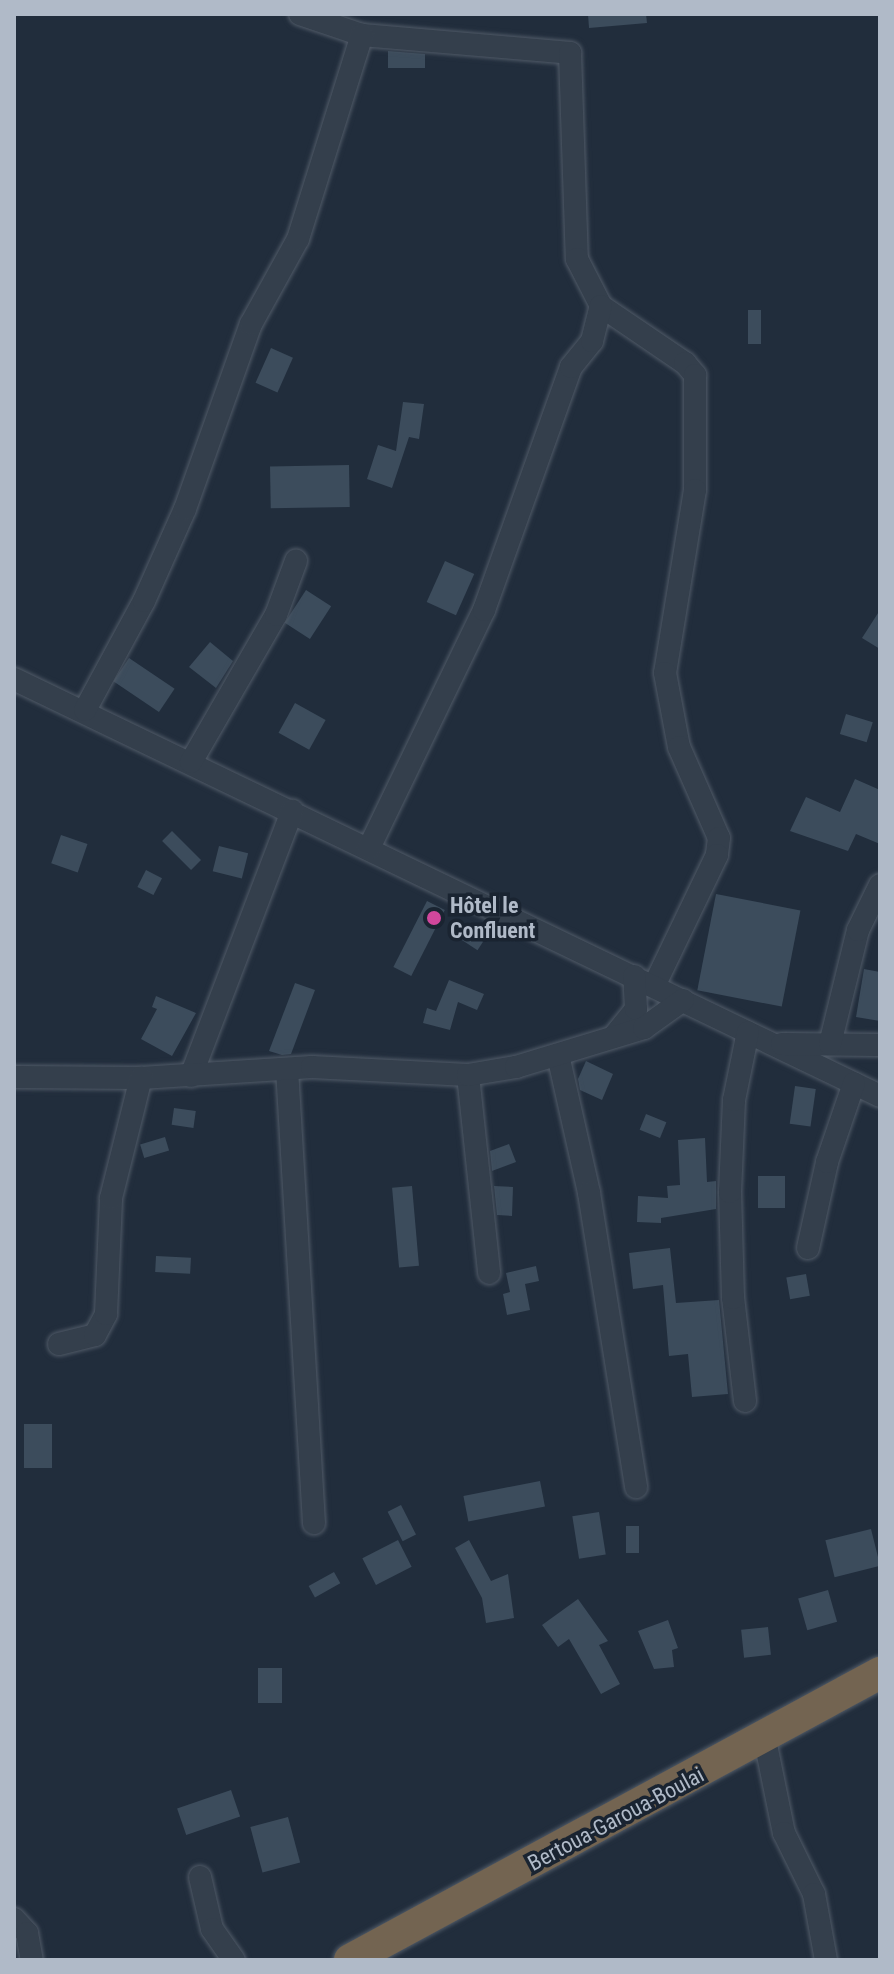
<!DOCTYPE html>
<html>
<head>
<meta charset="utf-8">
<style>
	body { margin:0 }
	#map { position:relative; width:894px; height:1974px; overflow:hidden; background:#212d3c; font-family:"Roboto Condensed",sans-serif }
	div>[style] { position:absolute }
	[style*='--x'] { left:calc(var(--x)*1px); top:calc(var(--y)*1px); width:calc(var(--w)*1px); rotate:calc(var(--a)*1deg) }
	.building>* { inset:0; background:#3c4c5c; transform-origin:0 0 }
	.roads { filter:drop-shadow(0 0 2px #505a67) drop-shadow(0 0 2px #505a67) }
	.minor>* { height:22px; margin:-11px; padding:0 11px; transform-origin:11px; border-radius:11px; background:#343f4c }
	.highway>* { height:32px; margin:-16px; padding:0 16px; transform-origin:16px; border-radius:16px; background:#736451 }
	.dots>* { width:22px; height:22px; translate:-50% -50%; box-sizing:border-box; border:4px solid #1a2431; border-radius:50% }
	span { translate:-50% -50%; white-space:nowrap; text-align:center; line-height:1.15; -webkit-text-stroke:7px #1a2431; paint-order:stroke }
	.poi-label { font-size:22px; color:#b0bac8; font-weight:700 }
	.left { translate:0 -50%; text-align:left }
	.street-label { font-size:22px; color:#b0bac8 }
	.frame { position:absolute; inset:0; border:16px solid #b0bac8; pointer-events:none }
</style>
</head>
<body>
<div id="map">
	<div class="building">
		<i style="clip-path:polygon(588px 14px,646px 14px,647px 23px,589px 28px)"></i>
		<i style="clip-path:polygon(388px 51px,425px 54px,425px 68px,388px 68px)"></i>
		<i style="left:748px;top:310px;width:13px;height:34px"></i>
		<i style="left:271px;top:348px;width:24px;height:38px;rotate:24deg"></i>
		<i style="clip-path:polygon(403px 402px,424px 404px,419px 439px,409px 437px,392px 488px,367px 479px,378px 445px,396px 451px)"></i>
		<i style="left:349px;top:465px;width:42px;height:79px;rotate:89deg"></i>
		<i style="left:445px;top:561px;width:32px;height:45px;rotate:24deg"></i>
		<i style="left:306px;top:590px;width:30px;height:39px;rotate:33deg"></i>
		<i style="clip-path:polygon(880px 610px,880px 649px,862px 638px)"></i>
		<i style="clip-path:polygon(210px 642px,233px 661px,216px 688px,189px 667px)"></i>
		<i style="left:129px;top:658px;width:55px;height:28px;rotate:34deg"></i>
		<i style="left:295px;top:703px;width:35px;height:34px;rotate:29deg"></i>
		<i style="left:846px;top:714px;width:28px;height:21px;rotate:17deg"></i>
		<i style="clip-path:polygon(855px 779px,880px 790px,880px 844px,856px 834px,848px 851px,790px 831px,806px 797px,840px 812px)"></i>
		<i style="left:172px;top:831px;width:41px;height:14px;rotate:45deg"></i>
		<i style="left:61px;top:835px;width:28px;height:30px;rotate:19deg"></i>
		<i style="left:219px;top:846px;width:30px;height:26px;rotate:14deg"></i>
		<i style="left:146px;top:870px;width:18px;height:19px;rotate:27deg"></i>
		<i style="left:716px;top:894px;width:86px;height:98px;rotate:11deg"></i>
		<i style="left:427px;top:901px;width:20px;height:74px;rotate:27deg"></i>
		<i style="left:470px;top:925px;width:20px;height:17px;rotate:33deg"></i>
		<i style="clip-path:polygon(864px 969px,880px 972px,880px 1021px,856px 1017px)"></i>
		<i style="clip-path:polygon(449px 980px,484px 994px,477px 1010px,458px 1002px,450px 1030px,423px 1023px,427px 1008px,436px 1011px)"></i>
		<i style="clip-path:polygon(295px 983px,315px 990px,291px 1054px,282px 1055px,269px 1051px)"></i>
		<i style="clip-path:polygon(156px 996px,196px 1013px,172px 1056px,141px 1039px,157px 1009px,152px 1007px)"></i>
		<i style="clip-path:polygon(586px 1061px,613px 1074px,602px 1100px,580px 1090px,578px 1079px)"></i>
		<i style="left:795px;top:1086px;width:21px;height:38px;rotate:8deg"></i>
		<i style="left:174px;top:1108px;width:22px;height:17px;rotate:8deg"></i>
		<i style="left:646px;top:1114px;width:22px;height:17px;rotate:22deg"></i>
		<i style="left:165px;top:1137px;width:14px;height:26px;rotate:73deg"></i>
		<i style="clip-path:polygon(705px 1138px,707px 1182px,716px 1181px,716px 1209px,661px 1218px,661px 1223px,637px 1222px,638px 1196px,668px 1198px,667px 1186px,680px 1185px,678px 1140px)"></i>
		<i style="clip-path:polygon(509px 1144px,516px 1162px,492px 1171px,490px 1151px)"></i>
		<i style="left:758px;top:1176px;width:27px;height:32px"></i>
		<i style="left:412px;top:1186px;width:80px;height:20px;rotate:85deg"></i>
		<i style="clip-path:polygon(494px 1186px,513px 1187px,512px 1216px,497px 1215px)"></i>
		<i style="clip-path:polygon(670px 1248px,676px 1303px,719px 1300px,728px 1394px,692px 1397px,688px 1354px,669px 1356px,663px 1285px,633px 1289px,629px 1253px)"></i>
		<i style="left:156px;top:1256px;width:35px;height:16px;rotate:3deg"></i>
		<i style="clip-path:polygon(536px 1266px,539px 1281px,525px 1284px,530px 1310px,507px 1315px,503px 1294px,510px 1292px,506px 1273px)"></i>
		<i style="left:806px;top:1274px;width:22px;height:20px;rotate:80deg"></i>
		<i style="left:24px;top:1424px;width:28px;height:44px"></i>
		<i style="left:540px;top:1481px;width:26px;height:78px;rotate:79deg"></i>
		<i style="left:401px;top:1505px;width:33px;height:15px;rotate:63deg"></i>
		<i style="left:599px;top:1512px;width:43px;height:27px;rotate:81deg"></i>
		<i style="left:626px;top:1526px;width:13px;height:27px"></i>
		<i style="left:871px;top:1529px;width:38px;height:47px;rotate:76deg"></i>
		<i style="left:398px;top:1540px;width:30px;height:40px;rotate:63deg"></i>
		<i style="clip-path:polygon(469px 1540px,491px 1581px,508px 1574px,514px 1618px,486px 1623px,482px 1598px,455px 1548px)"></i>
		<i style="left:334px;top:1572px;width:13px;height:29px;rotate:61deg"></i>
		<i style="left:828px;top:1590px;width:33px;height:31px;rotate:74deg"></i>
		<i style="clip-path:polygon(578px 1599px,608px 1641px,599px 1645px,620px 1684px,601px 1694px,569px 1639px,558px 1647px,542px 1625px)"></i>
		<i style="clip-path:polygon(668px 1620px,678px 1648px,672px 1650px,674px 1667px,654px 1669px,638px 1631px)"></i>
		<i style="left:768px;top:1627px;width:28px;height:27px;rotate:84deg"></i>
		<i style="left:258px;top:1668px;width:24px;height:35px"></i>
		<i style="left:231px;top:1790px;width:28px;height:57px;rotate:71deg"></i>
		<i style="left:288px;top:1817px;width:47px;height:39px;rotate:75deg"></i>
	</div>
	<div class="roads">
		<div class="minor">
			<i style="--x:300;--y:14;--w:65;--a:18.7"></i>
			<i style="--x:362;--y:35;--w:209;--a:4.9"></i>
			<i style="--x:570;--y:53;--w:206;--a:88.1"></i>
			<i style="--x:577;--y:259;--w:53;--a:62.9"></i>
			<i style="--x:601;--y:306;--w:102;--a:34.2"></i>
			<i style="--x:685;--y:363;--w:16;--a:50"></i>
			<i style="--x:695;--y:375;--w:115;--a:90"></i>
			<i style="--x:695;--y:490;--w:185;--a:99.3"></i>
			<i style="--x:665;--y:673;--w:75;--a:79.3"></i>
			<i style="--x:679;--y:747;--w:99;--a:66.3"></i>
			<i style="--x:719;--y:838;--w:17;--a:97"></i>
			<i style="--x:717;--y:855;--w:145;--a:115.7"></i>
			<i style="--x:14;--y:679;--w:961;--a:25.71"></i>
			<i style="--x:85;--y:710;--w:124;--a:-61.6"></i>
			<i style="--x:144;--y:601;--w:101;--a:-66"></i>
			<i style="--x:185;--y:509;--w:196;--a:-70.4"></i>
			<i style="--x:251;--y:324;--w:97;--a:-61.1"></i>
			<i style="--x:298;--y:239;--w:214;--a:-72.6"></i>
			<i style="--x:191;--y:762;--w:170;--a:-60"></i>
			<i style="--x:276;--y:615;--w:58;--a:-69.7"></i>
			<i style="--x:369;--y:848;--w:264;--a:-64.2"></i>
			<i style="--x:484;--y:610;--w:258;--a:-70.3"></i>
			<i style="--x:571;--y:367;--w:33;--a:-51"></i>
			<i style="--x:592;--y:341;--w:36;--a:-76"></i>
			<i style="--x:615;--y:1035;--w:33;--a:-51"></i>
			<i style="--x:636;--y:1009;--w:33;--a:-93"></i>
			<i style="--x:782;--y:1044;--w:98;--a:0.6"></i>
			<i style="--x:830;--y:1044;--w:117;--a:-76.2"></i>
			<i style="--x:858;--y:930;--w:50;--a:-63.9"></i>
			<i style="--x:558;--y:1055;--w:141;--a:77.3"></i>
			<i style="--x:589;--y:1193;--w:298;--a:80.9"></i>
			<i style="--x:287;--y:1069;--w:455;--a:86.6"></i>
			<i style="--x:468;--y:1075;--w:199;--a:83.9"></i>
			<i style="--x:191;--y:1076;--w:284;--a:-69.1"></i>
			<i style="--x:14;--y:1077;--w:127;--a:0.5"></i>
			<i style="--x:141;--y:1078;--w:171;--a:-3.7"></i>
			<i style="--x:312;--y:1067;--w:156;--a:2.9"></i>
			<i style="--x:468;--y:1075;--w:49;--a:-9.5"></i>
			<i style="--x:516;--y:1067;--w:134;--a:-16.9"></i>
			<i style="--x:644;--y:1028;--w:48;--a:-35.7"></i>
			<i style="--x:808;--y:1248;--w:88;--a:-77.5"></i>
			<i style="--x:827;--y:1162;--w:83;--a:-71.1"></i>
			<i style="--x:59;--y:1344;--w:37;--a:-14"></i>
			<i style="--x:95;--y:1335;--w:24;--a:-62"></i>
			<i style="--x:106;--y:1314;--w:116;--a:-87.5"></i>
			<i style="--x:111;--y:1198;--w:124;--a:-76"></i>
			<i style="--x:745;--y:1401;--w:104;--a:-96.6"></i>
			<i style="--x:733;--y:1298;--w:106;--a:-91.6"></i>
			<i style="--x:730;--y:1192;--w:92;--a:-87.5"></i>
			<i style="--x:734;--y:1100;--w:69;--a:-78.4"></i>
			<i style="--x:765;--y:1740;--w:95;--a:78.5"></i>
			<i style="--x:784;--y:1833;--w:68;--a:63.8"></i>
			<i style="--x:814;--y:1894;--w:67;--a:79.7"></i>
			<i style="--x:200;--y:1877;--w:53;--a:77"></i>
			<i style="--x:212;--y:1929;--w:38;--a:55"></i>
			<i style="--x:14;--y:1919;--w:19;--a:47"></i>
			<i style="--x:27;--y:1933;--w:27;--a:80"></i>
		</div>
		<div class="highway">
			<i style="--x:350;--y:1960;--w:603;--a:-28.44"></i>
		</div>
	</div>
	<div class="dots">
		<i style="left:434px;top:918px;background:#d1479c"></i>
	</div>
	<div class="poi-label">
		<span class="left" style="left:450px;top:918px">Hôtel le<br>Confluent</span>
	</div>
	<div class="street-label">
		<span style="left:616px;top:1819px;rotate:-28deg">Bertoua-Garoua-Boulai</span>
	</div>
	<div class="frame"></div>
</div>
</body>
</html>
